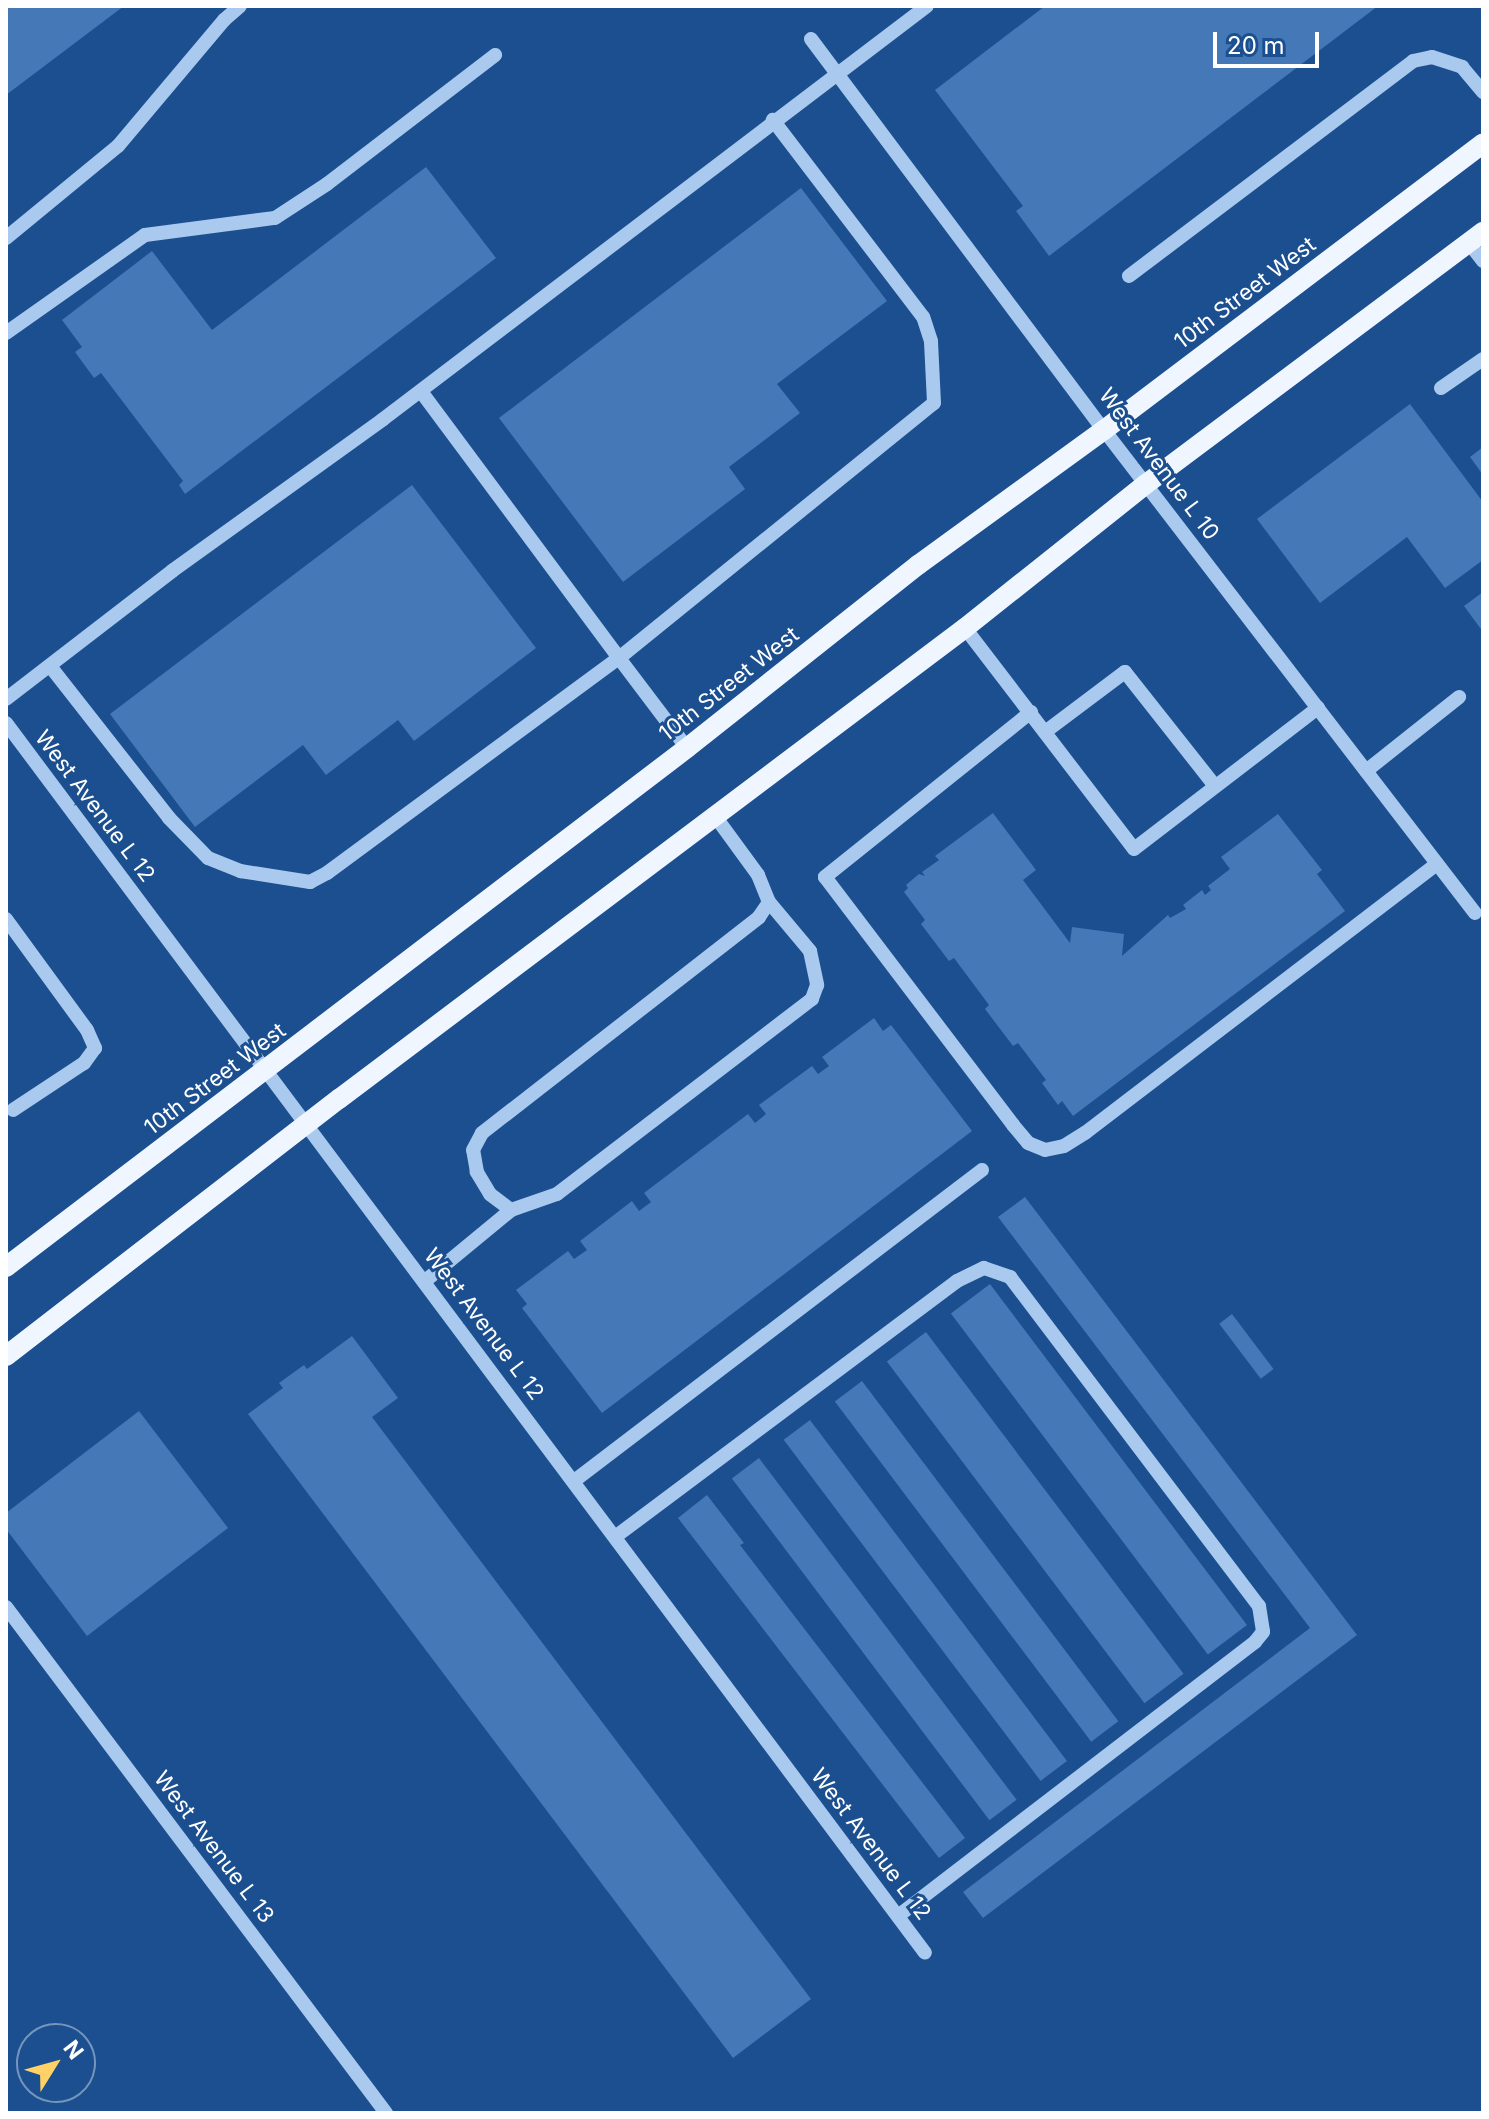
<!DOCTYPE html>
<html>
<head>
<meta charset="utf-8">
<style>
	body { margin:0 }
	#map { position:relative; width:1489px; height:2119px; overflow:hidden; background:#1b4f8f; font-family:Inter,sans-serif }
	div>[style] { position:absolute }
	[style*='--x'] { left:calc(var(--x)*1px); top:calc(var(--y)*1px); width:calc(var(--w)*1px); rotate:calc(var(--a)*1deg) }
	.building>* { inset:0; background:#4478b7; transform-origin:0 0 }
	.minor>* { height:14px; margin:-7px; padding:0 7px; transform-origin:7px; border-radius:7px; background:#a9c9ee }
	.major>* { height:20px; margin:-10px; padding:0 10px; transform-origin:10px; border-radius:10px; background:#f0f6ff }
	span { translate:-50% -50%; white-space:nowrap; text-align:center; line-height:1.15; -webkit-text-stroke:6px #1b4f8f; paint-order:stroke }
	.street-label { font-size:22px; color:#fff }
	.frame { position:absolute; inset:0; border:8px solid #fff; pointer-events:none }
	.north { position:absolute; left:16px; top:2023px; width:80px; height:80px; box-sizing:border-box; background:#1b4f8f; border:2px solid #7695bc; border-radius:50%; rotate:53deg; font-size:22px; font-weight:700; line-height:32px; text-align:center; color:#fff }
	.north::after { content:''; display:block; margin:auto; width:28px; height:36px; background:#ffd166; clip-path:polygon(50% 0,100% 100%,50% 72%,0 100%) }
	.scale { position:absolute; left:1213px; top:32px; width:106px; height:36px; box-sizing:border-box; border:4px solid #fff; border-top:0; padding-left:10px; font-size:24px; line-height:28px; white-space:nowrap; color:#fff; -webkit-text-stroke:6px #1b4f8f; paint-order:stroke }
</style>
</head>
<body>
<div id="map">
	<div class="building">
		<i style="clip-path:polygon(6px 6px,124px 6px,6px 95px)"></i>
		<i style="clip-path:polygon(1045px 6px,1378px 6px,1049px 256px,1016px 211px,1023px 206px,935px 90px)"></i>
		<i style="clip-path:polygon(426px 167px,496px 258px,185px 494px,179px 485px,183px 481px,101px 373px,94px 378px,75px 352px,82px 347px,62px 320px,152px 251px,212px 330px)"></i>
		<i style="clip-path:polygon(801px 188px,887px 301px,777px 384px,800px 413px,729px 467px,745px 489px,623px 582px,499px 418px)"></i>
		<i style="clip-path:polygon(1410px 404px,1483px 502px,1483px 560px,1445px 588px,1407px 537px,1320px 603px,1257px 519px)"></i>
		<i style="clip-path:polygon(1483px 447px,1483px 475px,1470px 457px)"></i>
		<i style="clip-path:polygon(412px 485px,536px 648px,414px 741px,398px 720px,326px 775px,303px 745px,195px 827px,110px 714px)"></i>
		<i style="clip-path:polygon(1483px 592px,1483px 632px,1464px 606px)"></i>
		<i style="clip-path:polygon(993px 813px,1036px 870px,1023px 880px,1070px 943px,1072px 927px,1124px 934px,1122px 956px,1168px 915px,1170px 918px,1186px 909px,1183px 905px,1202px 890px,1205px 895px,1211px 890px,1208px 886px,1230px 869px,1221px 857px,1278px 814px,1322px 870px,1317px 874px,1345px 911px,1073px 1116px,1062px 1101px,1058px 1105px,1042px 1083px,1046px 1080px,1018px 1043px,1013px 1046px,985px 1009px,989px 1005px,954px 958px,949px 961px,921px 924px,925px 920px,904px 892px,908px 888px,906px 885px,919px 874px,925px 876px,922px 872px,939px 860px,935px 856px)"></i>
		<i style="clip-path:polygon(874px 1018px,883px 1031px,891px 1025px,972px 1131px,602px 1413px,522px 1308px,527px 1304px,516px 1290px,568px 1251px,574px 1259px,587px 1250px,580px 1241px,632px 1201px,639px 1211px,651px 1202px,644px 1193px,748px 1114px,755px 1123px,766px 1114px,759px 1105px,812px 1066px,818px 1074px,829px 1066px,822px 1057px)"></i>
		<i style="clip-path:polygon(1025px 1197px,1357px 1635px,983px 1918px,963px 1892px,1310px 1628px,998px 1217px)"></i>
		<i style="left:990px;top:1284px;width:427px;height:49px;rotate:53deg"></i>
		<i style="left:1232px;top:1314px;width:69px;height:16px;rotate:53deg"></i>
		<i style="left:926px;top:1332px;width:428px;height:49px;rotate:53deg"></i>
		<i style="clip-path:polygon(352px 1336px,398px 1398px,372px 1417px,811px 1999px,733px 2058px,248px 1414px,283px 1388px,279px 1383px,304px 1365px,307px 1369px)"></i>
		<i style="left:862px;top:1381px;width:426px;height:34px;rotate:53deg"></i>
		<i style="clip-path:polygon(139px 1411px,228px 1528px,87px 1636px,6px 1529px,6px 1513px)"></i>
		<i style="left:810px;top:1420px;width:427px;height:33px;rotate:53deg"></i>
		<i style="left:759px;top:1458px;width:428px;height:34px;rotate:53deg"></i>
		<i style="clip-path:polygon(707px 1495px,744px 1543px,740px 1545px,965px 1838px,939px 1858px,678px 1518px)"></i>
	</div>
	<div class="minor">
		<i style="--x:811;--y:39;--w:489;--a:53.2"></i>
		<i style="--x:1104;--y:430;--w:609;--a:52.47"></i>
		<i style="--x:6;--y:238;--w:145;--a:-39.4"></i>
		<i style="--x:118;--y:146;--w:165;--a:-49.9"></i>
		<i style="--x:224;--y:20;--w:21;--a:-41"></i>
		<i style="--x:1469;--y:243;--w:23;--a:52"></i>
		<i style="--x:1129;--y:276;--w:356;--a:-37.1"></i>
		<i style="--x:1413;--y:61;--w:19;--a:-12"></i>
		<i style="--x:1432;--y:57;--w:32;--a:18"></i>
		<i style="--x:1462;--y:67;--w:33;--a:50"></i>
		<i style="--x:6;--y:333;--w:170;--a:-35.2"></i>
		<i style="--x:145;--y:235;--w:131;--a:-7.5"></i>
		<i style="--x:275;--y:218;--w:62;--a:-33.2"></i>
		<i style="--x:327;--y:184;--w:212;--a:-37.5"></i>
		<i style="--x:1441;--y:388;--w:51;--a:-34.6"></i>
		<i style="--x:965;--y:628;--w:278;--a:52.6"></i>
		<i style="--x:1134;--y:849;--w:232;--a:-37.5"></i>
		<i style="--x:50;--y:666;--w:193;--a:51.9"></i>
		<i style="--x:169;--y:818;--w:56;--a:45.7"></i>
		<i style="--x:208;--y:858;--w:35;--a:22"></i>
		<i style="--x:240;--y:871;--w:71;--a:8.9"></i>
		<i style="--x:310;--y:882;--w:19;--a:-28"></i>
		<i style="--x:327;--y:873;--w:363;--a:-36.4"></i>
		<i style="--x:619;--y:658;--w:332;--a:-126.6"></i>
		<i style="--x:6;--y:699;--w:210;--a:-37.6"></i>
		<i style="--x:172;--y:571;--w:259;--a:-35.7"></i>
		<i style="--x:382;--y:420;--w:684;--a:-37.22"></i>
		<i style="--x:1031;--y:712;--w:264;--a:141.3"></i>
		<i style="--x:825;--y:877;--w:311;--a:52.8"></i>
		<i style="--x:1013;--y:1125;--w:23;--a:50"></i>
		<i style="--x:1028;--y:1143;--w:18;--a:22"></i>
		<i style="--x:1045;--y:1150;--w:19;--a:-12"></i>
		<i style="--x:1064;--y:1146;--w:25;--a:-32"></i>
		<i style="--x:1085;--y:1133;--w:443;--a:-37.4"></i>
		<i style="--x:6;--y:723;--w:1535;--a:53.23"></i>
		<i style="--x:1045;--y:732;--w:100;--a:-36.9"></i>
		<i style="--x:1125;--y:672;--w:145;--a:51.7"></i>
		<i style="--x:687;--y:748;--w:113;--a:-127.1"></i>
		<i style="--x:619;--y:658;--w:405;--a:-39"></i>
		<i style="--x:934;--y:403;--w:62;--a:-92.8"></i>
		<i style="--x:931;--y:341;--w:25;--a:-108"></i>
		<i style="--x:923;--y:317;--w:248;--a:-127.3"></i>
		<i style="--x:1366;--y:771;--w:119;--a:-38.5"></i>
		<i style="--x:715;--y:816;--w:73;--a:53.9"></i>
		<i style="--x:758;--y:875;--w:29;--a:68"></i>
		<i style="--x:769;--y:902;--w:64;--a:50.1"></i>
		<i style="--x:810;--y:951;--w:35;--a:78"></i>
		<i style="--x:817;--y:985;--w:15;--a:110"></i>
		<i style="--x:812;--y:999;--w:321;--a:142.6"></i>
		<i style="--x:557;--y:1194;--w:49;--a:160.8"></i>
		<i style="--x:511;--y:1210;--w:26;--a:-143"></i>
		<i style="--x:490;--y:1194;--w:26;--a:-121"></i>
		<i style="--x:477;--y:1172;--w:22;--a:-100"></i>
		<i style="--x:473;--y:1150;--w:19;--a:-62"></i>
		<i style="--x:482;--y:1133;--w:351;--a:-37.9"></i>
		<i style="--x:759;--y:917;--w:18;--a:-56"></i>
		<i style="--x:6;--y:919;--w:137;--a:53.9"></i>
		<i style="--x:87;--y:1030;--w:20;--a:66"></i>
		<i style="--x:95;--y:1048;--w:19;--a:126"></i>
		<i style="--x:84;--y:1063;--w:85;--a:146.5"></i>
		<i style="--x:425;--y:1281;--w:112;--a:-39.5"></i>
		<i style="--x:574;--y:1481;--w:513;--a:-37.32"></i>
		<i style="--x:615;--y:1537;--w:427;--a:-36.8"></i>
		<i style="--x:957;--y:1281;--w:30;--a:-26"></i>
		<i style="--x:984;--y:1268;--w:28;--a:19"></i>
		<i style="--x:1010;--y:1277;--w:413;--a:52.9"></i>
		<i style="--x:1259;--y:1606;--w:26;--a:81"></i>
		<i style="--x:1263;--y:1632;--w:13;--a:129"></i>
		<i style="--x:1255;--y:1642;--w:450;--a:142.5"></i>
		<i style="--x:6;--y:1607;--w:633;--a:53.09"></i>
	</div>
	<div class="major">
		<i style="--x:6;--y:1267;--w:856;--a:-37.31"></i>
		<i style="--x:687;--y:748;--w:295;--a:-38.4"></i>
		<i style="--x:918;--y:565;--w:230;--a:-36"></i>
		<i style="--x:1104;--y:430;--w:475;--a:-37.1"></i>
		<i style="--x:6;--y:1356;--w:421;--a:-37.7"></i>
		<i style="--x:339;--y:1099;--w:783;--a:-36.96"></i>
		<i style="--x:965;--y:628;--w:231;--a:-38.5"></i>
		<i style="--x:1146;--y:484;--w:421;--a:-36.8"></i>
	</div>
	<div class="street-label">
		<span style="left:1245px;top:293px;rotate:-37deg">10th Street West</span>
		<span style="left:1159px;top:464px;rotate:53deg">West Avenue L 10</span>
		<span style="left:729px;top:684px;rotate:-38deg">10th Street West</span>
		<span style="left:95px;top:806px;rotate:53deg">West Avenue L 12</span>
		<span style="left:215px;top:1079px;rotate:-37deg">10th Street West</span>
		<span style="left:484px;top:1324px;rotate:53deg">West Avenue L 12</span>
		<span style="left:871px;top:1844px;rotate:53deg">West Avenue L 12</span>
		<span style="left:214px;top:1847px;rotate:53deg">West Avenue L 13</span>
	</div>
	<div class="frame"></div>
	<div class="north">N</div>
	<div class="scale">20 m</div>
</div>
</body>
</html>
